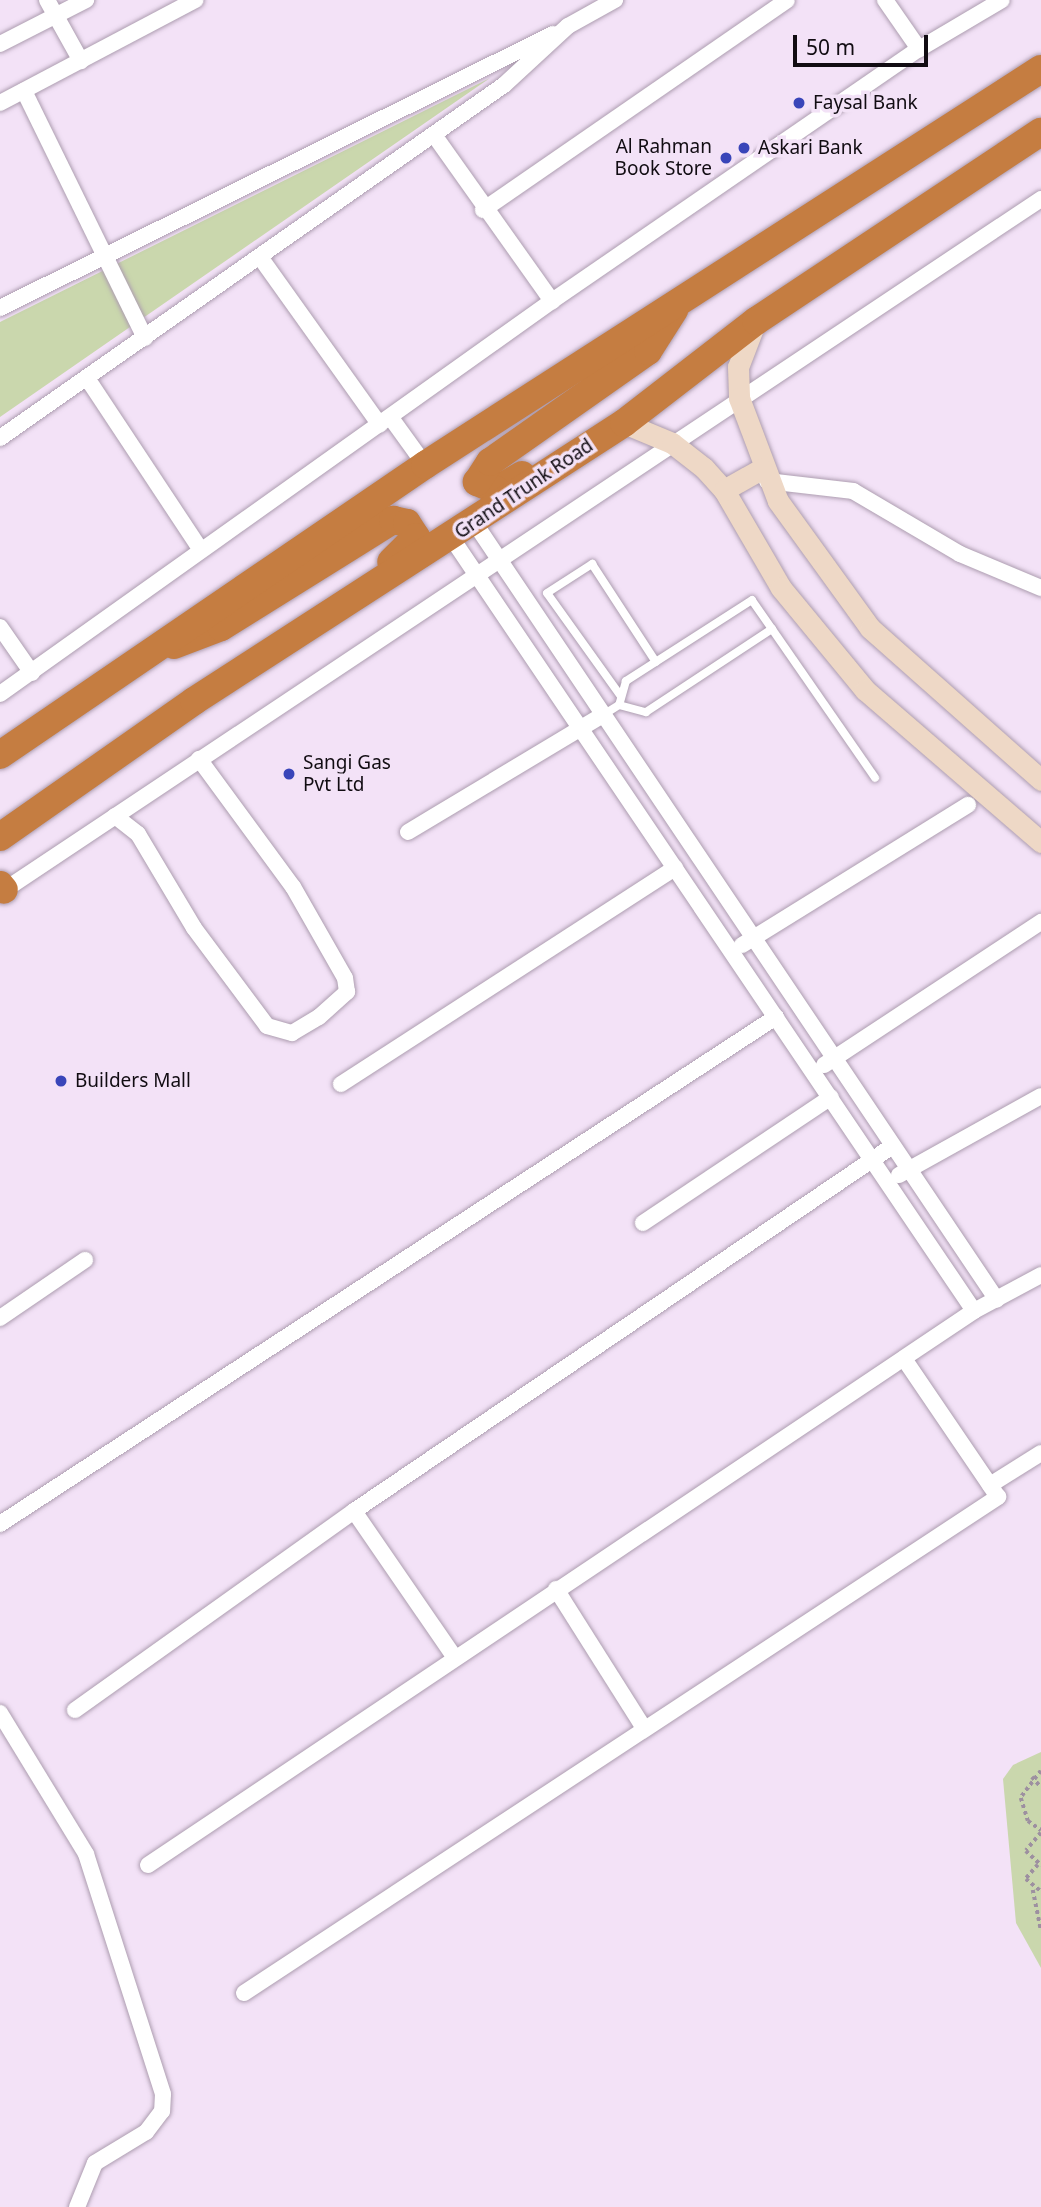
<!DOCTYPE html>
<html>
<head>
<meta charset="utf-8">
<style>
	body { margin:0 }
	#map { position:relative; width:1041px; height:2207px; overflow:hidden; background:#f3e2f7; font-family:"Noto Sans",sans-serif }
	div>[style] { position:absolute }
	[style*='--x'] { left:calc(var(--x)*1px); top:calc(var(--y)*1px); width:calc(var(--w)*1px); rotate:calc(var(--a)*1deg) }
	.green>* { inset:0; background:#cad7ad }
	.path>* { height:3.5px; margin-top:-1.75px; transform-origin:0; background:repeating-linear-gradient(90deg,#9d90a0 0 3.5px,transparent 0 7px) }
	.roads { filter:drop-shadow(0 0 2px #ad9db0) drop-shadow(0 0 2px #ad9db0) }
	.lane>* { height:8px; margin:-4px; padding:0 4px; transform-origin:4px; border-radius:4px; background:#fff }
	.street>* { height:16px; margin:-8px; padding:0 8px; transform-origin:8px; border-radius:8px; background:#fff }
	.secondary>* { height:21px; margin:-10.5px; padding:0 10.5px; transform-origin:10.5px; border-radius:10.5px; background:#eed8c6 }
	.highway>* { height:28px; margin:-14px; padding:0 14px; transform-origin:14px; border-radius:14px; background:#c57d41 }
	.dots>* { width:19px; height:19px; translate:-50% -50%; box-sizing:border-box; border:4px solid #f3e2f7; border-radius:50% }
	span { translate:-50% -50%; white-space:nowrap; text-align:center; line-height:1.15; -webkit-text-stroke:7px #f3e2f7; paint-order:stroke }
	.poi-label { font-size:19px; color:#110c12 }
	.left { translate:0 -50%; text-align:left }
	.right { translate:-100% -50%; text-align:right }
	.street-label { font-size:19px; color:#110c12 }
	.scale { position:absolute; left:793px; top:35px; width:135px; height:32px; box-sizing:border-box; border:4px solid #110c12; border-top:0; padding-left:9px; font-size:21px; line-height:24px; white-space:nowrap; color:#110c12; -webkit-text-stroke:5px #f3e2f7; paint-order:stroke }
</style>
</head>
<body>
<div id="map">
	<div class="green">
		<i style="clip-path:polygon(490px 78px,130px 327px,0 417px,0 322px)"></i>
		<i style="clip-path:polygon(1041px 1752px,1041px 1968px,1016px 1923px,1003px 1779px,1013px 1765px)"></i>
	</div>
	<div class="path">
		<i style="--x:1041;--y:1771;--w:34;--a:127"></i>
		<i style="--x:1021;--y:1798;--w:24;--a:73"></i>
		<i style="--x:1028;--y:1821;--w:16;--a:35"></i>
		<i style="--x:1032;--y:1777;--w:13;--a:48"></i>
		<i style="--x:1041;--y:1833;--w:23;--a:130"></i>
		<i style="--x:1026;--y:1851;--w:21;--a:43"></i>
		<i style="--x:1038;--y:1865;--w:18;--a:131"></i>
		<i style="--x:1026;--y:1879;--w:19;--a:39"></i>
		<i style="--x:1033;--y:1890;--w:41;--a:78.7"></i>
	</div>
	<div class="roads">
		<div class="lane">
			<i style="--x:772;--y:629;--w:181;--a:55.3"></i>
			<i style="--x:620;--y:695;--w:125;--a:-125.6"></i>
			<i style="--x:547;--y:593;--w:54;--a:-32.8"></i>
			<i style="--x:592;--y:564;--w:117;--a:56.9"></i>
			<i style="--x:603;--y:715;--w:19;--a:-32"></i>
			<i style="--x:619;--y:705;--w:28;--a:15"></i>
			<i style="--x:646;--y:712;--w:151;--a:-33.4"></i>
			<i style="--x:772;--y:629;--w:35;--a:-125"></i>
			<i style="--x:752;--y:600;--w:150;--a:147.3"></i>
			<i style="--x:626;--y:681;--w:25;--a:106"></i>
		</div>
		<div class="street">
			<i style="--x:47;--y:0;--w:70;--a:60.9"></i>
			<i style="--x:885;--y:0;--w:60;--a:55.2"></i>
			<i style="--x:0;--y:44;--w:97;--a:-27.1"></i>
			<i style="--x:24;--y:91;--w:275;--a:63.9"></i>
			<i style="--x:0;--y:103;--w:221;--a:-27.8"></i>
			<i style="--x:434;--y:135;--w:204;--a:54.6"></i>
			<i style="--x:483;--y:210;--w:369;--a:-34.6"></i>
			<i style="--x:260;--y:257;--w:206;--a:54.5"></i>
			<i style="--x:0;--y:308;--w:617;--a:-26.36"></i>
			<i style="--x:87;--y:378;--w:205;--a:56.5"></i>
			<i style="--x:391;--y:418;--w:58;--a:54.1"></i>
			<i style="--x:0;--y:438;--w:615;--a:-35.01"></i>
			<i style="--x:504;--y:85;--w:87;--a:-42.7"></i>
			<i style="--x:568;--y:26;--w:54;--a:-29"></i>
			<i style="--x:767;--y:481;--w:87;--a:6.6"></i>
			<i style="--x:853;--y:491;--w:124;--a:30.5"></i>
			<i style="--x:960;--y:554;--w:88;--a:22.8"></i>
			<i style="--x:474;--y:522;--w:937;--a:56.09"></i>
			<i style="--x:451;--y:537;--w:934;--a:55.95"></i>
			<i style="--x:0;--y:627;--w:56;--a:55.2"></i>
			<i style="--x:0;--y:694;--w:678;--a:-35.45"></i>
			<i style="--x:552;--y:301;--w:445;--a:-34.5"></i>
			<i style="--x:919;--y:49;--w:96;--a:-30.6"></i>
			<i style="--x:115;--y:816;--w:29;--a:38"></i>
			<i style="--x:138;--y:834;--w:109;--a:59.2"></i>
			<i style="--x:194;--y:928;--w:122;--a:53.3"></i>
			<i style="--x:267;--y:1026;--w:26;--a:16"></i>
			<i style="--x:292;--y:1033;--w:31;--a:-31"></i>
			<i style="--x:319;--y:1017;--w:38;--a:-42"></i>
			<i style="--x:347;--y:992;--w:14;--a:-98"></i>
			<i style="--x:345;--y:978;--w:105;--a:-119.7"></i>
			<i style="--x:293;--y:887;--w:159;--a:-126.3"></i>
			<i style="--x:408;--y:832;--w:227;--a:-31"></i>
			<i style="--x:0;--y:893;--w:1251;--a:-33.69"></i>
			<i style="--x:742;--y:945;--w:266;--a:-31.8"></i>
			<i style="--x:824;--y:1065;--w:260;--a:-33.4"></i>
			<i style="--x:341;--y:1084;--w:398;--a:-32.9"></i>
			<i style="--x:899;--y:1175;--w:162;--a:-29.1"></i>
			<i style="--x:643;--y:1223;--w:226;--a:-33.8"></i>
			<i style="--x:0;--y:1318;--w:103;--a:-34.3"></i>
			<i style="--x:990;--y:1485;--w:60;--a:-32.1"></i>
			<i style="--x:354;--y:1511;--w:178;--a:55.5"></i>
			<i style="--x:0;--y:1524;--w:927;--a:-33.16"></i>
			<i style="--x:556;--y:1589;--w:165;--a:57.7"></i>
			<i style="--x:75;--y:1710;--w:343;--a:-35.5"></i>
			<i style="--x:354;--y:1511;--w:649;--a:-34.13"></i>
			<i style="--x:0;--y:1713;--w:165;--a:58.6"></i>
			<i style="--x:86;--y:1854;--w:252;--a:72.2"></i>
			<i style="--x:163;--y:2094;--w:17;--a:93"></i>
			<i style="--x:162;--y:2111;--w:26;--a:127"></i>
			<i style="--x:146;--y:2132;--w:60;--a:148.7"></i>
			<i style="--x:95;--y:2163;--w:48;--a:112.2"></i>
			<i style="--x:148;--y:1865;--w:995;--a:-33.85"></i>
			<i style="--x:974;--y:1311;--w:76;--a:-28.2"></i>
			<i style="--x:244;--y:1993;--w:903;--a:-33.34"></i>
			<i style="--x:998;--y:1497;--w:166;--a:-124.2"></i>
		</div>
		<div class="secondary">
			<i style="--x:755;--y:323;--w:47;--a:111.1"></i>
			<i style="--x:738;--y:367;--w:31;--a:88"></i>
			<i style="--x:739;--y:398;--w:110;--a:69.3"></i>
			<i style="--x:778;--y:501;--w:157;--a:54.1"></i>
			<i style="--x:870;--y:628;--w:229;--a:41.6"></i>
			<i style="--x:624;--y:423;--w:52;--a:22.6"></i>
			<i style="--x:672;--y:443;--w:41;--a:38"></i>
			<i style="--x:704;--y:468;--w:30;--a:48"></i>
			<i style="--x:724;--y:490;--w:113;--a:59.8"></i>
			<i style="--x:781;--y:588;--w:132;--a:50.5"></i>
			<i style="--x:865;--y:690;--w:233;--a:40.8"></i>
			<i style="--x:724;--y:490;--w:43;--a:-29.6"></i>
		</div>
		<div class="highway">
			<i style="--x:522;--y:475;--w:30;--a:150"></i>
			<i style="--x:496;--y:490;--w:21;--a:-157"></i>
			<i style="--x:477;--y:482;--w:24;--a:-57"></i>
			<i style="--x:490;--y:462;--w:193;--a:-35.1"></i>
			<i style="--x:648;--y:351;--w:49;--a:-57.6"></i>
			<i style="--x:174;--y:645;--w:50;--a:-21"></i>
			<i style="--x:221;--y:627;--w:203;--a:-31.9"></i>
			<i style="--x:393;--y:520;--w:14;--a:12"></i>
			<i style="--x:407;--y:523;--w:17;--a:57"></i>
			<i style="--x:416;--y:537;--w:35;--a:135"></i>
			<i style="--x:0;--y:755;--w:515;--a:-34.31"></i>
			<i style="--x:425;--y:465;--w:732;--a:-32.74"></i>
			<i style="--x:0;--y:837;--w:237;--a:-35"></i>
			<i style="--x:194;--y:701;--w:512;--a:-32.88"></i>
			<i style="--x:624;--y:423;--w:167;--a:-37.7"></i>
			<i style="--x:756;--y:321;--w:342;--a:-33.6"></i>
			<i style="--x:0;--y:885;--w:6;--a:51"></i>
		</div>
	</div>
	<div class="dots">
		<i style="left:799px;top:103px;background:#3945b9"></i>
		<i style="left:744px;top:148px;background:#3945b9"></i>
		<i style="left:726px;top:158px;background:#3945b9"></i>
		<i style="left:289px;top:774px;background:#3945b9"></i>
		<i style="left:61px;top:1081px;background:#3945b9"></i>
	</div>
	<div class="poi-label">
		<span class="left" style="left:813px;top:103px">Faysal Bank</span>
		<span class="right" style="left:712px;top:158px">Al Rahman<br>Book Store</span>
		<span class="left" style="left:758px;top:148px">Askari Bank</span>
		<span class="left" style="left:303px;top:774px">Sangi Gas<br>Pvt Ltd</span>
		<span class="left" style="left:75px;top:1081px">Builders Mall</span>
	</div>
	<div class="street-label">
		<span style="left:524px;top:489px;rotate:-34deg">Grand Trunk Road</span>
	</div>
	<div class="scale">50 m</div>
</div>
</body>
</html>
